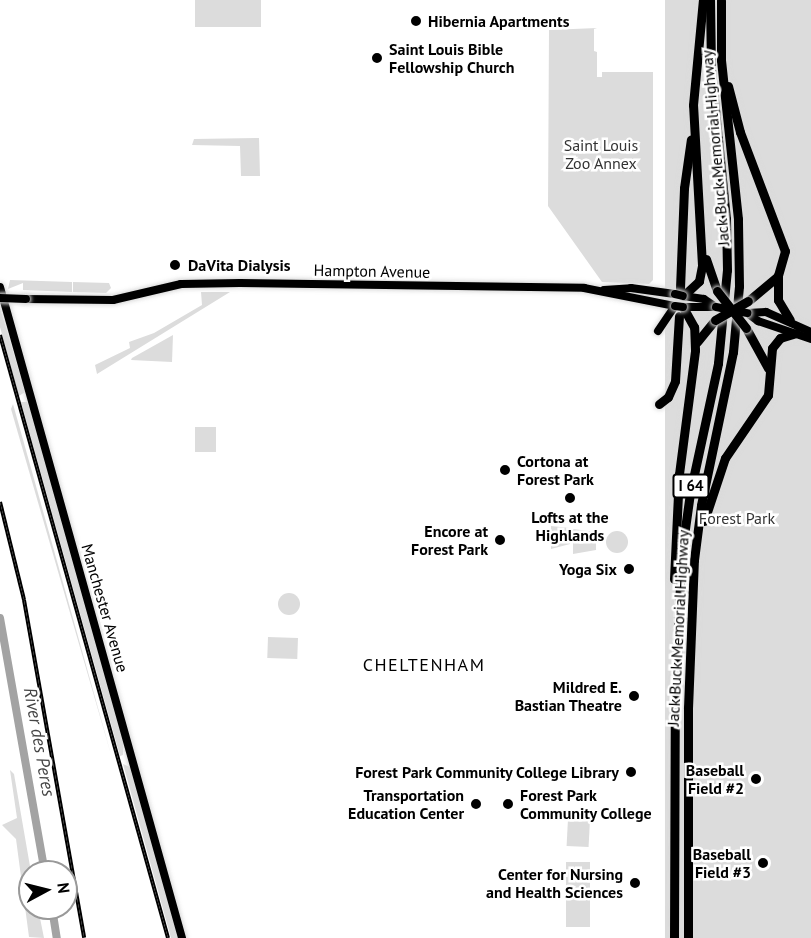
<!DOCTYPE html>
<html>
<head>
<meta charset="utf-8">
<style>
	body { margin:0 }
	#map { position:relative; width:811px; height:938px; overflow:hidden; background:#fff; font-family:"PT Sans",sans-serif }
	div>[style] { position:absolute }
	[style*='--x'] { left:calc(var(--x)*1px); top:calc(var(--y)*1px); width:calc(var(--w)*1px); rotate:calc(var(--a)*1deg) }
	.green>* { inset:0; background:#dcdcdc; transform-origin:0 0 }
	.round { border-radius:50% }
	.river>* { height:8px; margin:-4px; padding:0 4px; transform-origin:4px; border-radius:4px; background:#a3a3a3 }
	.roads { filter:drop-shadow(0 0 2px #dbdbdb) drop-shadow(0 0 2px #dbdbdb) }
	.major>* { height:8px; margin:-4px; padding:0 4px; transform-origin:4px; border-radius:4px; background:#000 }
	.highway>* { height:9px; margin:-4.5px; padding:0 4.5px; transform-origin:4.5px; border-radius:4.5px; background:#000 }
	.rail>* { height:4px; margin-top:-2px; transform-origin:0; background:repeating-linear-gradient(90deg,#fff 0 4.5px,#000 0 9px); box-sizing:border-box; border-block:2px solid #000 }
	.bridges { filter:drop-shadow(0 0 2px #dbdbdb) drop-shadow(0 0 2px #dbdbdb) }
	.major-bridge>* { height:8px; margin:-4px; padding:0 4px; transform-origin:4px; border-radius:4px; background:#000 }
	.highway-bridge>* { height:9px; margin:-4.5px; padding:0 4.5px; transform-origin:4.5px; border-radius:4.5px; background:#000 }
	.dots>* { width:16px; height:16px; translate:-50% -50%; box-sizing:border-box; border:3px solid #fff; border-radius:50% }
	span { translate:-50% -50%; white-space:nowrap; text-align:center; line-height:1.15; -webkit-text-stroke:5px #fff; paint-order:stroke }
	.shield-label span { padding:2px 4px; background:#fff; border:2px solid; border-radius:4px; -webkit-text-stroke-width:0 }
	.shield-label { font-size:15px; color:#000; font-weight:700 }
	.poi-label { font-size:16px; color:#000; font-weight:700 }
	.left { translate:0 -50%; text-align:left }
	.right { translate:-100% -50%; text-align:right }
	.park-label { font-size:16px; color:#333 }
	.street-label { font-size:16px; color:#000 }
	.neighbourhood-label { font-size:18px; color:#000; letter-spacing:1.5px }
	.water-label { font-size:18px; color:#444; font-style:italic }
	.north { position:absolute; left:18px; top:860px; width:60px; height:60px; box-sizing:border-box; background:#fff; border:2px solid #999; border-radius:50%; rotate:83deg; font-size:16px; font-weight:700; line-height:24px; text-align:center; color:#000 }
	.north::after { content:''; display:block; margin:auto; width:21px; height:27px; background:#000; clip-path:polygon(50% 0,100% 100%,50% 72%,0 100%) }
</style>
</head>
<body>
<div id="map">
	<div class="green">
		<i style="left:195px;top:0;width:66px;height:27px"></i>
		<i style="left:665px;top:0;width:146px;height:938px"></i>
		<i style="clip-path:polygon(597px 28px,594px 29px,594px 51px,597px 52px,597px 77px,602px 77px,602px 72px,653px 72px,653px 280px,649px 284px,602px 282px,548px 206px,549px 30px)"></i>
		<i style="clip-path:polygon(259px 138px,260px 176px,241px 176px,240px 146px,192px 145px,194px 139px)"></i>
		<i style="clip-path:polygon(10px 280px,72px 282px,72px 292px,23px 290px,23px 283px,8px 289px)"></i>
		<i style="clip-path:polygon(73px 282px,109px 283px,111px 288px,106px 293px,73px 292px)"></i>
		<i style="clip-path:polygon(201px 292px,230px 292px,97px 374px,95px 365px,130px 348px,129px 342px,154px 333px,202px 305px)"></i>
		<i style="clip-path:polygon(0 308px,25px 392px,19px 396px,0 327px)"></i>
		<i style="clip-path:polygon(173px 335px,172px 362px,131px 360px,132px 358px)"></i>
		<i style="clip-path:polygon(21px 402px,27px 402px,33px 417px,123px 740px,123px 755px,120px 756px)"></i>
		<i style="clip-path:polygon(13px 404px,36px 486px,112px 758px,11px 409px)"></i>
		<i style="left:195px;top:427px;width:21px;height:25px"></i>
		<i style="clip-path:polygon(551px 526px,570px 528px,570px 544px,551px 549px)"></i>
		<i style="clip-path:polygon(573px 529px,596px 532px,596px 550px,573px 554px)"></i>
		<i class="round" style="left:606px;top:531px;width:22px;height:22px"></i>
		<i class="round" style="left:278px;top:593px;width:22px;height:22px"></i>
		<i style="left:268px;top:637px;width:30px;height:21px;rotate:2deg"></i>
		<i style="clip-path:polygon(123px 764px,130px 767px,178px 938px,171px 938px)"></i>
		<i style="clip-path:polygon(10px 770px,14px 774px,31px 872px,30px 908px,38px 908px,44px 938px,29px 937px,16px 839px,2px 825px,17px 818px)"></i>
		<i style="left:568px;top:819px;width:22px;height:27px;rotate:3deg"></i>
		<i style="left:566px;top:862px;width:24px;height:65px"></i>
	</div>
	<div class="river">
		<i style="--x:0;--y:618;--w:258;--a:80"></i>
		<i style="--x:52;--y:908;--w:30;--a:81"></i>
	</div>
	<div class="roads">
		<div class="major">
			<i style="--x:0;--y:287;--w:676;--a:74.38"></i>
			<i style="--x:604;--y:290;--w:27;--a:-4"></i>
			<i style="--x:631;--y:288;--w:44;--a:7.8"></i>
			<i style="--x:683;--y:296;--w:21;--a:8"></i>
			<i style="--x:704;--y:299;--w:14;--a:34"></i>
			<i style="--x:26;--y:299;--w:87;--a:0.7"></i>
			<i style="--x:113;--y:300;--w:70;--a:-13.2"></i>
			<i style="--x:181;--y:284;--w:59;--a:-1"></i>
			<i style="--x:240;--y:283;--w:344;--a:0.8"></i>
			<i style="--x:584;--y:288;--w:93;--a:11.2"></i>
			<i style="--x:683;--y:307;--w:33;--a:0"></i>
			<i style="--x:747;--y:313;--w:14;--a:36"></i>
			<i style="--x:758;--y:321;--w:56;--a:18.8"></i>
			<i style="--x:747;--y:313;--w:19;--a:-3"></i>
			<i style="--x:766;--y:312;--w:49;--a:24"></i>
			<i style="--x:658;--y:331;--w:30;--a:-56"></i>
		</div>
		<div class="highway">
			<i style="--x:728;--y:86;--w:48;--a:75.4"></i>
			<i style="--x:740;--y:132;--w:127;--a:69.3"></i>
			<i style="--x:785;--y:251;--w:26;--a:106"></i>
			<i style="--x:778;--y:276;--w:39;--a:140"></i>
			<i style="--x:706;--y:259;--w:34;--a:71"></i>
			<i style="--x:778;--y:276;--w:24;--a:90"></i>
			<i style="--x:778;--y:300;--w:23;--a:59"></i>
			<i style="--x:680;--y:288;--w:100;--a:-87.7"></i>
			<i style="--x:684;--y:188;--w:49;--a:-81.9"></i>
			<i style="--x:683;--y:296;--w:22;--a:-43"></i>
			<i style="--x:699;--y:281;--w:16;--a:-79"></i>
			<i style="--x:702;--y:265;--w:160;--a:-93.2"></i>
			<i style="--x:693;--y:105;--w:105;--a:-84.6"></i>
			<i style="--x:746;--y:328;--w:46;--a:61.2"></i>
			<i style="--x:697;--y:342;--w:28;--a:-51"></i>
			<i style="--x:659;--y:404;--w:11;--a:-38"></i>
			<i style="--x:668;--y:397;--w:17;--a:-66"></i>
			<i style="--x:675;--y:381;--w:65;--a:-86.5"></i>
			<i style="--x:704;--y:521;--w:66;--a:-71.6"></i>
			<i style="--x:725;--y:458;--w:76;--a:-55.7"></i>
			<i style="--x:768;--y:395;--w:47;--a:-85.1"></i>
			<i style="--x:772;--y:348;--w:13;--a:-51"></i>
			<i style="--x:780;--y:338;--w:17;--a:-17"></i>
			<i style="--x:674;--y:579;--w:105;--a:-87.3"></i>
			<i style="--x:679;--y:474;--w:125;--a:-82.6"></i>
			<i style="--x:695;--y:350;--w:23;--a:-92"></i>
			<i style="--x:694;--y:327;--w:23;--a:-119"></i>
			<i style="--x:674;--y:938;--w:230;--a:-89.8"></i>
			<i style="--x:675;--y:708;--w:151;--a:-87.7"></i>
			<i style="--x:681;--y:557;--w:65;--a:-82"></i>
			<i style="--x:690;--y:493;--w:133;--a:-77.8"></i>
			<i style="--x:718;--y:363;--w:93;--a:-84.5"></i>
			<i style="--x:727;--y:270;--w:51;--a:-91.1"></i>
			<i style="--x:726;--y:219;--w:150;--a:-95.7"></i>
			<i style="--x:711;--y:70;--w:70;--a:-90.8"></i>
			<i style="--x:688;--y:938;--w:230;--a:-90"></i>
			<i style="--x:688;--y:708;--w:148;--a:-87.7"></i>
			<i style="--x:694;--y:560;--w:55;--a:-82.7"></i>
			<i style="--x:701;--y:505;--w:156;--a:-78.2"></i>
			<i style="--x:733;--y:352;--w:66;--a:-84.8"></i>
			<i style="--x:739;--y:286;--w:67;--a:-90.9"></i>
			<i style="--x:738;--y:219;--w:160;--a:-96.1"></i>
			<i style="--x:721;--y:60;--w:60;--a:-90"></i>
		</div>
	</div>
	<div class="rail">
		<i style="--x:0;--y:335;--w:626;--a:74.43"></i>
		<i style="--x:0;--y:502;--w:101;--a:76.2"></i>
		<i style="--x:24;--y:600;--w:343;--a:79.9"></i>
	</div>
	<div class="bridges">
		<div class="major-bridge">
			<i style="--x:675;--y:294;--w:8;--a:14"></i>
			<i style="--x:0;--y:298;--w:26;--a:2"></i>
			<i style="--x:675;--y:306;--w:8;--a:7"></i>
			<i style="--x:716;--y:307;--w:32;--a:11"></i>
		</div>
		<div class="highway-bridge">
			<i style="--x:717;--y:291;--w:47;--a:51.9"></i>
			<i style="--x:715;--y:320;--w:38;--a:-30"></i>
		</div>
	</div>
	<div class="dots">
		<i style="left:416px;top:21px;background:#000"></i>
		<i style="left:377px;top:58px;background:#000"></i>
		<i style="left:175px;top:265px;background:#000"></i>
		<i style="left:505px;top:470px;background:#000"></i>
		<i style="left:570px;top:498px;background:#000"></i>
		<i style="left:500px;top:540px;background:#000"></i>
		<i style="left:629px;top:569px;background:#000"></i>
		<i style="left:634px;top:696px;background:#000"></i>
		<i style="left:631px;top:772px;background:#000"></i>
		<i style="left:756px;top:779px;background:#000"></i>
		<i style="left:476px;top:804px;background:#000"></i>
		<i style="left:508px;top:804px;background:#000"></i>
		<i style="left:763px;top:863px;background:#000"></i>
		<i style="left:635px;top:883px;background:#000"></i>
	</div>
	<div class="shield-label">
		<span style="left:691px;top:486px">I 64</span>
	</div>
	<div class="poi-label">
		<span class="left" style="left:428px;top:21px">Hibernia Apartments</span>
		<span class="left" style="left:389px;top:58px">Saint Louis Bible<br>Fellowship Church</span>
		<span class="left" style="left:188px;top:265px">DaVita Dialysis</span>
		<span class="left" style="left:517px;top:470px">Cortona at<br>Forest Park</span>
		<span style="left:570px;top:526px">Lofts at the<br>Highlands</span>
		<span class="right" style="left:488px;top:540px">Encore at<br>Forest Park</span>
		<span class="right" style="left:617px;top:569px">Yoga Six</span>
		<span class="right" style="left:622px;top:696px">Mildred E.<br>Bastian Theatre</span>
		<span class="right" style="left:744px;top:779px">Baseball<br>Field #2</span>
		<span class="right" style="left:619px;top:772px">Forest Park Community College Library</span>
		<span class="right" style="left:464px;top:804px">Transportation<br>Education Center</span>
		<span class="left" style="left:520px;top:804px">Forest Park<br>Community College</span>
		<span class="right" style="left:751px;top:863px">Baseball<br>Field #3</span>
		<span class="right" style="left:623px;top:883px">Center for Nursing<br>and Health Sciences</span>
	</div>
	<div class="park-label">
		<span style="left:601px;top:154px">Saint Louis<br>Zoo Annex</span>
		<span style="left:737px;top:518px">Forest Park</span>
	</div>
	<div class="street-label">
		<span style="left:715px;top:148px;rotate:-95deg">Jack Buck Memorial Highway</span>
		<span style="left:372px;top:271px;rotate:1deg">Hampton Avenue</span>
		<span style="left:105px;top:608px;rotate:74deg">Manchester Avenue</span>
		<span style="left:678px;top:628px;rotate:-87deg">Jack Buck Memorial Highway</span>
	</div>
	<div class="neighbourhood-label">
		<span style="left:424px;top:665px">CHELTENHAM</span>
	</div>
	<div class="water-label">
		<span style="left:39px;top:742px;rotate:80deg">River des Peres</span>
	</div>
	<div class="north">N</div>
</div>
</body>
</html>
